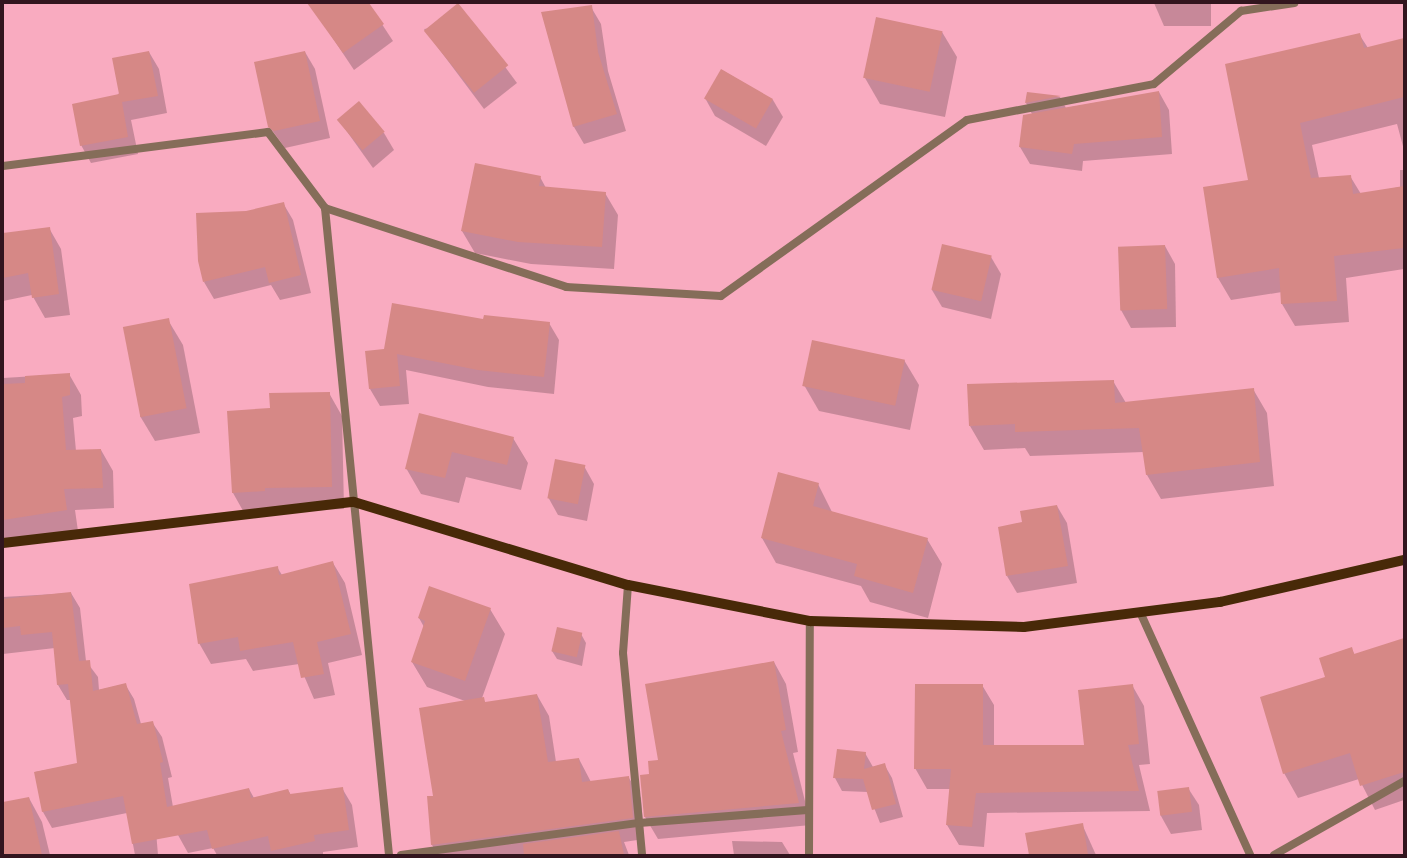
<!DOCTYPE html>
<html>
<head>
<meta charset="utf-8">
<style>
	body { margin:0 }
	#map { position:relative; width:1407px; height:858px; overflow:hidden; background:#f9abc0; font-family:Arial,sans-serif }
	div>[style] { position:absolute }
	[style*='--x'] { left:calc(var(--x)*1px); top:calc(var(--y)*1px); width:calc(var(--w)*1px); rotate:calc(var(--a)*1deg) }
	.shadow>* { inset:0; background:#0003 }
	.building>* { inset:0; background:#d68886; transform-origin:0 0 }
	.minor>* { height:8px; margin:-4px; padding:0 4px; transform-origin:4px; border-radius:4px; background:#856d59 }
	.primary>* { height:10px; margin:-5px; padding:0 5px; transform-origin:5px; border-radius:5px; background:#482908 }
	span { translate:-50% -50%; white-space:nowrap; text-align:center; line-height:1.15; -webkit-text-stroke:3.5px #fdbdce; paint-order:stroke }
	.frame { position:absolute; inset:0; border:4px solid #32151e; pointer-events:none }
</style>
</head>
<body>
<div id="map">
	<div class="shadow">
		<i style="clip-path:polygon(324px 3px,368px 3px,393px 41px,354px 70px,314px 10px)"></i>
		<i style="clip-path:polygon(1154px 3px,1211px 3px,1211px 26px,1164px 26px)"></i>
		<i style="clip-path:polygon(591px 7px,601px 24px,608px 71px,626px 131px,584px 144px,574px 127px,542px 13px)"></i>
		<i style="clip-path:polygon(877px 19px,942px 32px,957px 57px,945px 117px,880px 104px,865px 78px)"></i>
		<i style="clip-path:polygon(473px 23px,517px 83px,484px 109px,424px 29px)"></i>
		<i style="clip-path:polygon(1359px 34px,1368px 48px,1404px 39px,1404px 150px,1397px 124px,1312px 145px,1319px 178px,1350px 176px,1361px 194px,1400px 187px,1400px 170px,1404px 170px,1404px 269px,1346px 278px,1349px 322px,1295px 326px,1282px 304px,1282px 292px,1231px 300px,1218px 278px,1204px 188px,1250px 181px)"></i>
		<i style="clip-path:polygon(149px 52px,159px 69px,167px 113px,131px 120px,138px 154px,91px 163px,81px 145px)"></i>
		<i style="clip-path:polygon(305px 52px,315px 69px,330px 138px,285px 148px,269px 126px)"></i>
		<i style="clip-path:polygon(722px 70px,773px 100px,783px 117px,766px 146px,715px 116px,705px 98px)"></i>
		<i style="clip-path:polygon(1159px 92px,1169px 110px,1172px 154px,1083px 161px,1082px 171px,1030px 164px,1020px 147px,1032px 114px,1026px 103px,1028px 93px,1060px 97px,1066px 108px)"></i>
		<i style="clip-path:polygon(338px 119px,384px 133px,394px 150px,373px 168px)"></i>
		<i style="clip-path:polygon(540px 177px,546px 188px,605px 193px,618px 215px,614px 269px,531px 264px,475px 253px,462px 231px)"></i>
		<i style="clip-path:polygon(283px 203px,293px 220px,311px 293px,280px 300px,271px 285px,214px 299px,204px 282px,246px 212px)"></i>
		<i style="clip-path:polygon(49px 228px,61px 249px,70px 315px,45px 318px,32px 295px,3px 301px,3px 231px,5px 234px)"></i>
		<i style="clip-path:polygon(1165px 246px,1175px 264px,1176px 327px,1131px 328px,1121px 310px)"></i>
		<i style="clip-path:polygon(991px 257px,1001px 274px,991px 319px,942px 307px,932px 290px)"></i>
		<i style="clip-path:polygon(168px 320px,183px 345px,200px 433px,155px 441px,140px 416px)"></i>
		<i style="clip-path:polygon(484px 321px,549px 323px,559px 340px,554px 394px,488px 387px,406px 370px,409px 404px,380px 406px,370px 389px,385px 350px)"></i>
		<i style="clip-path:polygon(904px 360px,919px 385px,910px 430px,819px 411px,804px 385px)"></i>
		<i style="clip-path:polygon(69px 374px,81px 395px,82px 416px,73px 418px,76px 451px,101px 450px,113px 471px,114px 508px,75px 510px,78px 531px,3px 542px,3px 378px)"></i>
		<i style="clip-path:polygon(1113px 381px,1126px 403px,1253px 389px,1267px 413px,1274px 486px,1161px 499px,1147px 475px,1144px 452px,1030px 456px,1025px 448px,984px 450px,970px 426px)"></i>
		<i style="clip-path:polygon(329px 393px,342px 416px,344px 509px,277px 511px,246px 516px,233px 493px,228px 412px,271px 409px)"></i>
		<i style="clip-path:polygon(420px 414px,513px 438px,528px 463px,521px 490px,466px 477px,459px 503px,421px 494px,406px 468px)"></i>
		<i style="clip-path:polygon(584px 466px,594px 484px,587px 521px,558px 515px,548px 497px)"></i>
		<i style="clip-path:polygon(818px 484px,832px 512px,927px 539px,942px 564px,928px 618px,870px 602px,861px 586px,776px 563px,762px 538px)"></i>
		<i style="clip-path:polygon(1057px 506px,1067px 523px,1077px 583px,1017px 593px,1007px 576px)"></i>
		<i style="clip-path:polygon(333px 563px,345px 583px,362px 655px,328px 663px,335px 695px,314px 699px,299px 664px,253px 671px,246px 659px,211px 664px,199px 643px,277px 567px,282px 575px)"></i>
		<i style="clip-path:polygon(71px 593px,80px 608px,86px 661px,98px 677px,99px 690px,125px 684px,134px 699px,141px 724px,152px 722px,162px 737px,172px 777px,168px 778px,173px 807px,249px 789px,254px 798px,288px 790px,291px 795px,342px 788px,352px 805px,358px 847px,323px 852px,323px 855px,217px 855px,213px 848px,188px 853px,178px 835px,155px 819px,158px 855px,135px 855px,127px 813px,52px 828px,43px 812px,35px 772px,78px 764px,71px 700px,67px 700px,58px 685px,55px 648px,3px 654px,3px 597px)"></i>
		<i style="clip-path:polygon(490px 609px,505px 634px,482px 698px,486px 703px,537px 695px,549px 716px,556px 762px,579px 759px,591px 782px,629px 778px,641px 798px,644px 839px,624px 842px,629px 855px,438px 855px,432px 845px,428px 797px,434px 797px,465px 701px,427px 687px,412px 662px,424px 627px,419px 618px)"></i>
		<i style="clip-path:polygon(581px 634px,586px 643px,582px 666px,557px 659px,552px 651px)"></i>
		<i style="clip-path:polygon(1404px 639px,1404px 800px,1375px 810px,1359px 779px,1298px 798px,1284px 773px,1326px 678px,1351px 648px,1355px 655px)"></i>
		<i style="clip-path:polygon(774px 662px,786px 684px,798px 752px,793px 753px,811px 825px,658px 839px,645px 817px,650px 775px,659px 761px)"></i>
		<i style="clip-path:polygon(982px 685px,994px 705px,994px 746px,1085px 746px,1132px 685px,1144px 706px,1150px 764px,1139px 765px,1150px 811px,987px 813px,984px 847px,959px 845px,947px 825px,950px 789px,927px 789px,915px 768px)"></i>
		<i style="clip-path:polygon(865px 753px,873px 767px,884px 764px,892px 778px,903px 817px,880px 823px,868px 792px,842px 791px,835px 778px)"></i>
		<i style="clip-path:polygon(1188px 788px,1199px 805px,1202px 830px,1171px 834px,1161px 816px,1159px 792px)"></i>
		<i style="clip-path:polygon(29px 798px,42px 822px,50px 855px,3px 855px,3px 804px)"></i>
		<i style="clip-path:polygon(1082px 824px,1096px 855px,1030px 855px)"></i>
		<i style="clip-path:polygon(732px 841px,782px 842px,790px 855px,734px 855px)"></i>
	</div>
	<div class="building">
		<i style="clip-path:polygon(307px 3px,369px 3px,384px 24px,343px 53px)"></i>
		<i style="left:458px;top:3px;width:80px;height:44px;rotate:51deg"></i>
		<i style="clip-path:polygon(592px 5px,598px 52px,617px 114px,573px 127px,541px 12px)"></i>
		<i style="left:876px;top:17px;width:68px;height:62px;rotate:12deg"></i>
		<i style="clip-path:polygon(1360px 33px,1364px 48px,1404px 38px,1404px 97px,1300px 123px,1311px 178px,1351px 175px,1353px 194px,1404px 186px,1404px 248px,1334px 256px,1337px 301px,1281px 304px,1279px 268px,1217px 278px,1203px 187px,1248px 180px,1225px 64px)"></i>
		<i style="clip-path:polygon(149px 51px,158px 96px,122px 102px,128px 137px,80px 146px,72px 104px,119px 94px,112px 58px)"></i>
		<i style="clip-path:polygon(305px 51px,320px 121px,274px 131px,268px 127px,254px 62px)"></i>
		<i style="left:721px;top:69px;width:60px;height:34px;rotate:30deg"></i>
		<i style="clip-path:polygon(1159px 91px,1162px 137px,1074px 144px,1072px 154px,1019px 147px,1023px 115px)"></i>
		<i style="clip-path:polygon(1027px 92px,1061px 96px,1025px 103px)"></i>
		<i style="left:359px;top:101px;width:40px;height:29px;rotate:50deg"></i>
		<i style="clip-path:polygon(475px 163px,541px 176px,539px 186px,606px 192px,602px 247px,518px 242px,461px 231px)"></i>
		<i style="clip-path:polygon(284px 202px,301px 275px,269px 283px,265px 267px,203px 282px,198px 261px,196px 213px,246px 211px)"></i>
		<i style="clip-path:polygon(50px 227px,59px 294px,32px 298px,28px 273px,3px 278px,3px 233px)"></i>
		<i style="left:942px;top:244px;width:51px;height:47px;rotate:13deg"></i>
		<i style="left:1165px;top:245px;width:64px;height:47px;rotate:88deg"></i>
		<i style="clip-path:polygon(392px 303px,483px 319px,484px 315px,550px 322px,544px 377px,478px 370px,397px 354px,400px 386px,369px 389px,365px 351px,384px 349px)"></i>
		<i style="left:169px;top:318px;width:92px;height:47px;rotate:79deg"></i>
		<i style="left:812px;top:340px;width:95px;height:47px;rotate:12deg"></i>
		<i style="clip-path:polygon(70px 373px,70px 395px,62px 397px,66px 450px,101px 449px,103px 488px,64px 489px,67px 510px,3px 520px,3px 384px,25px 383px,25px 376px)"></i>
		<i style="clip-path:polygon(1114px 380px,1115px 403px,1254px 388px,1260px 462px,1146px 475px,1139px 428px,1015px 432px,1015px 424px,969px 426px,967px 384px)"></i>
		<i style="clip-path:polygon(330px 392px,332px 487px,265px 488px,265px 491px,232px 493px,227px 411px,270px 408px,269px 393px)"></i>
		<i style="clip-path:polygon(419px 413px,514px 437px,507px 465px,452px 452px,445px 478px,405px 469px)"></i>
		<i style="left:555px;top:459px;width:31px;height:40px;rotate:11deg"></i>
		<i style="clip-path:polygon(778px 472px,819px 483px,813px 506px,928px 538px,913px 593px,854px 576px,857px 564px,761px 538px)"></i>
		<i style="clip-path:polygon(1057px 505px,1068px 566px,1006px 576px,998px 527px,1022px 522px,1020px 511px)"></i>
		<i style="clip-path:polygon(333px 561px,351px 634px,317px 642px,324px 674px,301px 678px,293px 642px,240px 651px,238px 637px,198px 644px,189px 584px,278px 566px,279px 575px)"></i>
		<i style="clip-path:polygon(429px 586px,491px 608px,465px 681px,411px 662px,425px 621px,418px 618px)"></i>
		<i style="clip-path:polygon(71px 592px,79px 661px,90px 660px,93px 691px,126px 683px,137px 724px,153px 721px,163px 762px,160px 763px,167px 807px,249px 788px,251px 798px,288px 789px,290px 794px,343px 787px,349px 830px,314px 835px,315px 841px,271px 851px,268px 836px,212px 849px,207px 830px,132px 844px,123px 796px,42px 812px,34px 772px,77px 763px,68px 684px,57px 685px,52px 632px,21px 635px,20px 626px,3px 628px,3px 599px)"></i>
		<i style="left:557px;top:627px;width:26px;height:25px;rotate:13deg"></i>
		<i style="clip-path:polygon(1404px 638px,1404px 772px,1360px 786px,1350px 753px,1283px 774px,1260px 697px,1325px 677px,1319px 658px,1352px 647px,1354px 654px)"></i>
		<i style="clip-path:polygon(774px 661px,786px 730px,781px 731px,799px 803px,644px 817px,640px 775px,649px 774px,648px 761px,658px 760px,645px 684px)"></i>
		<i style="clip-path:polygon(915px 684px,983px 684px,983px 745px,1084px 745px,1078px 690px,1133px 684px,1139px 744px,1128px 745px,1139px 791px,976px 793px,972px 827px,946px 825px,951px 769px,914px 769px)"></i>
		<i style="clip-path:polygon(537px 694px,548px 762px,579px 758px,582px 782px,629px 776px,633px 818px,431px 845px,427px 796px,433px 796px,419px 708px,484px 697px,485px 702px)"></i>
		<i style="clip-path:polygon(837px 749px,866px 752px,864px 769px,885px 763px,896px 804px,872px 810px,863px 779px,833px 778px)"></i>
		<i style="left:1189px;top:787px;width:25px;height:32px;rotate:83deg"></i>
		<i style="clip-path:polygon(29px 797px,42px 855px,3px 855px,3px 802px)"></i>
		<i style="clip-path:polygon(1083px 823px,1088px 855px,1029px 855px,1025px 833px)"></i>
		<i style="clip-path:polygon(619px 831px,624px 855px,524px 855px,523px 844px)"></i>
	</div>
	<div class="minor">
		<i style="--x:3;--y:166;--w:267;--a:-7.3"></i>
		<i style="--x:268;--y:132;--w:95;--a:53.1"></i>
		<i style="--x:325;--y:208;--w:650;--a:84.35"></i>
		<i style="--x:325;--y:208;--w:254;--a:18.1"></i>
		<i style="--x:566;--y:287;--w:155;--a:3.3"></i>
		<i style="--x:721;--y:296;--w:302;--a:-35.6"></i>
		<i style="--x:967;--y:120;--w:190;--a:-10.9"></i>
		<i style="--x:1154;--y:84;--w:114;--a:-40"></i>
		<i style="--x:1241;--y:11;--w:54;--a:-8.6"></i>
		<i style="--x:628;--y:585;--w:68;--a:94.2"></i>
		<i style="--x:623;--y:653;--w:203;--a:84.6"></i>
		<i style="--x:1140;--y:612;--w:267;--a:65.6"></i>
		<i style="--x:401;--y:855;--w:240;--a:-7.7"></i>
		<i style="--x:639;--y:823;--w:169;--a:-4.4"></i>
		<i style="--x:809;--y:855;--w:234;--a:-89.8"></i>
		<i style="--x:1274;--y:855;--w:150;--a:-29.6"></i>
	</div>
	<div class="primary">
		<i style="--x:3;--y:543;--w:353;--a:-6.7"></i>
		<i style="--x:354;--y:502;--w:286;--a:16.9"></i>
		<i style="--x:628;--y:585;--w:186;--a:11.2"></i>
		<i style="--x:810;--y:621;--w:214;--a:1.6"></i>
		<i style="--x:1024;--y:627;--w:198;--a:-7.3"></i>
		<i style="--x:1220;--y:602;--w:189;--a:-12.9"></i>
	</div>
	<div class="frame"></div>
</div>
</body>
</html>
